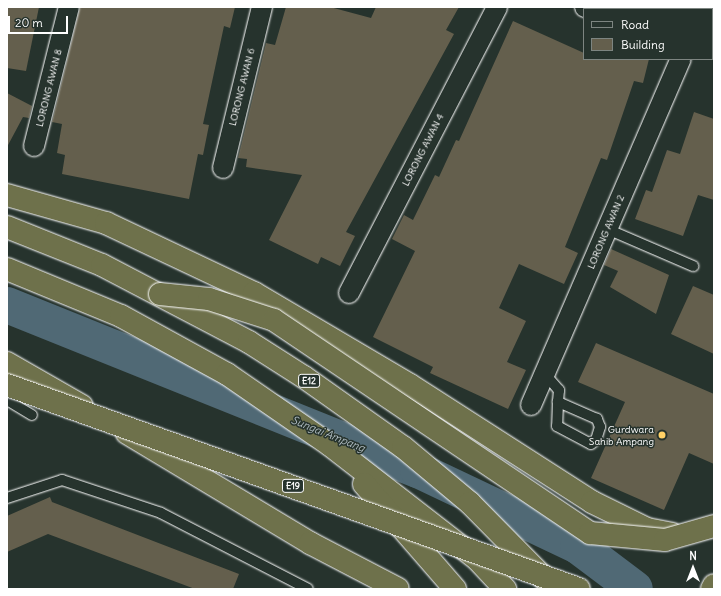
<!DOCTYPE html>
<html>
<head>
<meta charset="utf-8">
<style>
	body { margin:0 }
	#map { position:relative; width:721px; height:596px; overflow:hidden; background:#26332d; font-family:Delius,sans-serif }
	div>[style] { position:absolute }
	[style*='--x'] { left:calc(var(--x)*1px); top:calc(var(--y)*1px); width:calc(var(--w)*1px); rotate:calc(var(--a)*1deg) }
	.river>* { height:36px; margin:-18px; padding:0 18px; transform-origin:18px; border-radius:18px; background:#506975 }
	.building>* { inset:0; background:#645f4d }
	.roads { filter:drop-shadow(0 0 1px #fff) drop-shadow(0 0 1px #fff) }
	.service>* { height:10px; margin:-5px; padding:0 5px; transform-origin:5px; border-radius:5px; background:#26332d }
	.minor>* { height:20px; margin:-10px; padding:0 10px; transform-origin:10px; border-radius:10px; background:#26332d }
	.trunk>* { height:22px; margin:-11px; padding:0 11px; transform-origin:11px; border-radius:11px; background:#6e714b }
	.motorway>* { height:22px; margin:-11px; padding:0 11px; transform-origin:11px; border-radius:11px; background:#6e714b }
	.bridges { filter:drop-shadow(0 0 1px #fff) drop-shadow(0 0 1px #fff) }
	.motorway-bridge>* { height:22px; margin:-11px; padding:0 11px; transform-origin:11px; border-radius:11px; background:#6e714b }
	.dots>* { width:11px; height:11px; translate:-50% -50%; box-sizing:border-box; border:2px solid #26332d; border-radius:50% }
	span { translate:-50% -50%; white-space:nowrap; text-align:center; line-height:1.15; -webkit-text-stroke:3px #26332d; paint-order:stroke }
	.shield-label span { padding:1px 3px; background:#26332d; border:1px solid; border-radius:3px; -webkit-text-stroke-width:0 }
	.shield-label { font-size:9px; color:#fff; font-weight:700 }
	.street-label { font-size:10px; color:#fff }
	.poi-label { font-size:10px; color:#fff }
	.right { translate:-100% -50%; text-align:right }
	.water-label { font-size:11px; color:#b0bcc1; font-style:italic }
	.frame { position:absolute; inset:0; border:8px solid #fff; pointer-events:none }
	.legend { position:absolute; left:583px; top:8px; width:130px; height:52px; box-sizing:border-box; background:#26332d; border:1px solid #7d8581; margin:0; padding:5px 7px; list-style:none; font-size:12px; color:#fff }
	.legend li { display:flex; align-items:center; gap:8px; height:20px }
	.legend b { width:20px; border:1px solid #7d8581 }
	.north { position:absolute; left:673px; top:548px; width:40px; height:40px; -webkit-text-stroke:3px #26332d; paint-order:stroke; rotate:0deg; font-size:11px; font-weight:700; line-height:16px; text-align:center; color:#fff }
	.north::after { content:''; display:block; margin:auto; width:14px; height:18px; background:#fff; clip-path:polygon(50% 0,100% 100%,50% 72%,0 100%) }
	.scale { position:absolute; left:8px; top:16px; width:60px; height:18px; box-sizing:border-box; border:2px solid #fff; border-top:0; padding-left:5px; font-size:12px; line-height:14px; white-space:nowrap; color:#fff; -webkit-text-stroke:3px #26332d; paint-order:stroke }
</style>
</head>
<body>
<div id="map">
	<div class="river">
		<i style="--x:7;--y:305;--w:443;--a:21.9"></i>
		<i style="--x:418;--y:470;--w:177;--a:25.4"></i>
		<i style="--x:578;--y:546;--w:71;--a:37"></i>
	</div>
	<div class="building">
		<i style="clip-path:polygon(7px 7px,39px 7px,26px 71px,7px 68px)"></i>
		<i style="clip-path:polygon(80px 7px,235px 7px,230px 28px,224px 26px,203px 124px,209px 125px,203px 155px,198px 154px,189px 199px,62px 174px,65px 155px,57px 153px,62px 124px,52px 122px)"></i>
		<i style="clip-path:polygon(286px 7px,330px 7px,371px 18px,376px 7px,459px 7px,446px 30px,454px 34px,346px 232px,355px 236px,340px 266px,321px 257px,318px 264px,269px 240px,302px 175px,246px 167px,247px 159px,238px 158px,266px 43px,275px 45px)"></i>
		<i style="clip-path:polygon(513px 21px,584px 53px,584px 59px,649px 59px,643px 83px,634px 81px,607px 160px,601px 158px,565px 247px,578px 253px,564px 284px,519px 264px,499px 308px,526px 321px,507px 362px,526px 370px,508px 409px,430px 373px,433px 367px,373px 337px,415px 251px,392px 239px,404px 215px,413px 220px,435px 175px,439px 177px,456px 140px,459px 141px)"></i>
		<i style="clip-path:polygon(7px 93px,32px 106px,29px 118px,23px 117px,7px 147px)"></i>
		<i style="clip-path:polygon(694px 112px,714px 119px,714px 200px,698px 195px,683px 236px,635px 219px,646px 190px,652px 192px,667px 150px,680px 154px)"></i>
		<i style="clip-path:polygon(611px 249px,669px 275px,656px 314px,610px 287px,618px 271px,604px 265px)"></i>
		<i style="clip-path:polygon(693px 286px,714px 295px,714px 354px,671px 334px)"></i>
		<i style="clip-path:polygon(596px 343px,714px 394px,714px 464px,689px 453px,664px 510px,591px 478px,625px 402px,578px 382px)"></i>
		<i style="clip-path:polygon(50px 497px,52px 502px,239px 574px,233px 589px,195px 589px,48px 534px,7px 552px,7px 516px)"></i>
	</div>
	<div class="roads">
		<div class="service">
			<i style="--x:607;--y:229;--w:94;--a:23.3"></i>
			<i style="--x:544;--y:373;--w:23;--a:49"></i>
			<i style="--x:559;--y:390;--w:12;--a:95"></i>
			<i style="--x:558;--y:402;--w:24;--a:92"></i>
			<i style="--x:557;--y:426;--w:38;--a:28"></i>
			<i style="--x:591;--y:444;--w:6;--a:-39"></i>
			<i style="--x:596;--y:440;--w:14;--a:-73"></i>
			<i style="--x:600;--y:427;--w:9;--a:-111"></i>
			<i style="--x:597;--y:419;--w:43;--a:-156.4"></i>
			<i style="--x:7;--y:400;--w:29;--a:31"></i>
			<i style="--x:7;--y:498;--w:58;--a:-18.1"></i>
			<i style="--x:62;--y:480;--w:104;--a:18.4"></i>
			<i style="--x:161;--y:513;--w:165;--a:27.3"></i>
		</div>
		<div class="minor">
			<i style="--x:585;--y:7;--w:8;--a:14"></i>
			<i style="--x:712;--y:39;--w:2;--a:27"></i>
			<i style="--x:34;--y:146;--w:143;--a:-75.9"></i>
			<i style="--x:223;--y:168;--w:166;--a:-76.4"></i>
			<i style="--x:349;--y:293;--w:322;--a:-62.6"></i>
			<i style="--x:531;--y:405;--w:377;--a:-66.6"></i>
		</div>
		<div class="trunk">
			<i style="--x:712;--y:589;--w:4;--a:-63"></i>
		</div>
		<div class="motorway">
			<i style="--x:7;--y:195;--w:103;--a:15.8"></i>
			<i style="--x:106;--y:223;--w:164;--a:25.3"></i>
			<i style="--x:254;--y:293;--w:181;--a:30.5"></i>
			<i style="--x:410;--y:385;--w:216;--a:32.7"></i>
			<i style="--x:592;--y:502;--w:61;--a:26.1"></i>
			<i style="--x:647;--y:529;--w:25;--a:11"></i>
			<i style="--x:7;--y:227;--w:102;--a:21.8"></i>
			<i style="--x:102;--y:265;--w:166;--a:27.6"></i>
			<i style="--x:249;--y:342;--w:65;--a:32.5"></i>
			<i style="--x:304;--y:377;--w:121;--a:35.3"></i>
			<i style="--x:403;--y:447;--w:87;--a:39.9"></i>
			<i style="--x:470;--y:503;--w:107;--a:45.4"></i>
			<i style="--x:7;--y:269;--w:123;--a:22.4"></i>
			<i style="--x:121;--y:316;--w:121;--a:28.7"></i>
			<i style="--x:227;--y:374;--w:125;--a:34.6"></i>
			<i style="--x:330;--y:445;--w:187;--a:37.8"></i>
			<i style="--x:478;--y:560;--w:40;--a:47"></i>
			<i style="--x:7;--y:363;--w:86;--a:29.8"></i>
			<i style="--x:127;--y:433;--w:214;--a:31"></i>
			<i style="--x:310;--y:543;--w:99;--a:27.6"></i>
			<i style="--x:364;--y:484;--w:139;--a:49.1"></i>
		</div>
	</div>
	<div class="bridges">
		<div class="motorway-bridge">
			<i style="--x:160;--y:294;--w:49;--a:5.8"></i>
			<i style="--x:209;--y:299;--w:68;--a:17.9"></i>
			<i style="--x:274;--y:320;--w:381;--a:34"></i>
			<i style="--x:590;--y:533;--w:75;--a:5.3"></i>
			<i style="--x:665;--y:540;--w:51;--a:-15.9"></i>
			<i style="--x:7;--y:385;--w:607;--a:19.63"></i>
		</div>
	</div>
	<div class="dots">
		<i style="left:662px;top:435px;background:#ffd166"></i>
	</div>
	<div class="shield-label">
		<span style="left:309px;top:381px">E12</span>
		<span style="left:293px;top:486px">E19</span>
	</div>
	<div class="street-label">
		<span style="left:242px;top:87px;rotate:-76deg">LORONG AWAN 6</span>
		<span style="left:49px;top:88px;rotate:-76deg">LORONG AWAN 8</span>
		<span style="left:423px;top:150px;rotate:-63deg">LORONG AWAN 4</span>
		<span style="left:606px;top:232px;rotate:-67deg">LORONG AWAN 2</span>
	</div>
	<div class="poi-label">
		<span class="right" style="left:654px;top:435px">Gurdwara<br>Sahib Ampang</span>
	</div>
	<div class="water-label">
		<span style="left:328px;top:434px;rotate:22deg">Sungai Ampang</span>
	</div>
	<div class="frame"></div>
	<ul class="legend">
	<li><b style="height:5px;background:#26332d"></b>Road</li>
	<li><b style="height:11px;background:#645f4d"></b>Building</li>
	</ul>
	<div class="north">N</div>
	<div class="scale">20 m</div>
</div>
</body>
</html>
